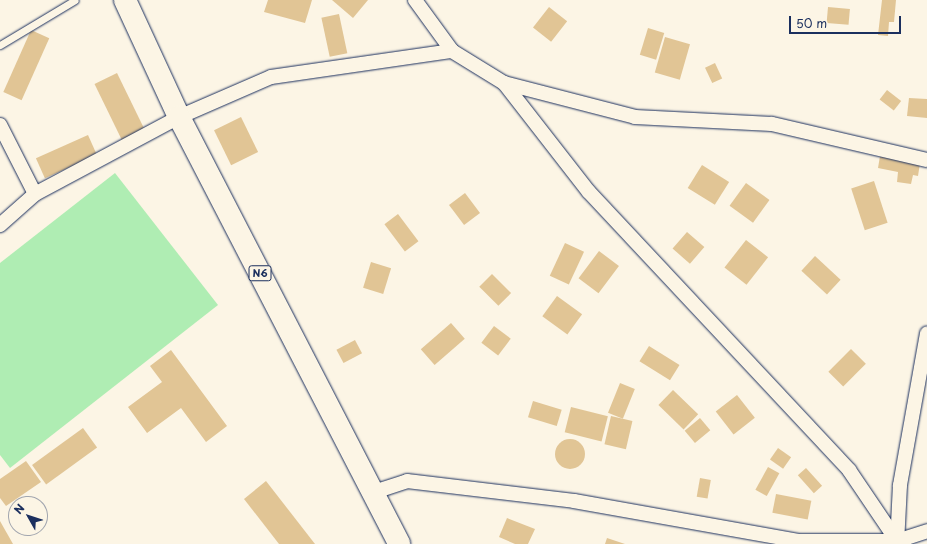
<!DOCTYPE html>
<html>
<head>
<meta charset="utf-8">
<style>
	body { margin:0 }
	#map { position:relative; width:927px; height:544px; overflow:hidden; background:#fcf5e5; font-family:"Playpen Sans",sans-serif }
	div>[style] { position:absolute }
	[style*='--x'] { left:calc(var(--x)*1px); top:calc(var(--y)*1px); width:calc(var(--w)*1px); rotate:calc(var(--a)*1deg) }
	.green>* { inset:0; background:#afedb3 }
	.building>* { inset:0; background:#e1c595; transform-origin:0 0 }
	.round { border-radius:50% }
	.roads { filter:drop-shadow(0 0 1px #1b2f5e) drop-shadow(0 0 1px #1b2f5e) }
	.lane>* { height:7px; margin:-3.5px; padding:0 3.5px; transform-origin:3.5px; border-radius:3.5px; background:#fcf5e5 }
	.street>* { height:14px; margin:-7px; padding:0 7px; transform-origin:7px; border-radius:7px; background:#fcf5e5 }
	.highway>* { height:22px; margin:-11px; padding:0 11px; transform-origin:11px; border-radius:11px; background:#fcf5e5 }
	span { translate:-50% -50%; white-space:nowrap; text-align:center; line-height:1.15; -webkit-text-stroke:3.5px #fcf5e5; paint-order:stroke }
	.shield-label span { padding:1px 3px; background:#fcf5e5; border:1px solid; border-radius:3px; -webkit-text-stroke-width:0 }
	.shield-label { font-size:10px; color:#1b2f5e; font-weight:700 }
	.north { position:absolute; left:8px; top:496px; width:40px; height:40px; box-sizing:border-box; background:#fcf5e5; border:1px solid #a2a6af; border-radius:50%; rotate:309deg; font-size:11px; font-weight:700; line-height:16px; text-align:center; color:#1b2f5e }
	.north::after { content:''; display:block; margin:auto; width:14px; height:18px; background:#1b2f5e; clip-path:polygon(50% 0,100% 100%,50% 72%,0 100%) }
	.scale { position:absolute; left:789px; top:16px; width:112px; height:18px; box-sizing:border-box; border:2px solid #1b2f5e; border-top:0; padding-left:5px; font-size:12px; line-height:14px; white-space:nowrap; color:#1b2f5e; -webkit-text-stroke:3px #fcf5e5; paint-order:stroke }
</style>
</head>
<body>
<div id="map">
	<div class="green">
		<i style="clip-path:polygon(115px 173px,218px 305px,10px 468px,0 455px,0 263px)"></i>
	</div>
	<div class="building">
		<i style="clip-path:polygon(268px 0,312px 0,305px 23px,264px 12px)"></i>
		<i style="clip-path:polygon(332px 0,368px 0,353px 18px)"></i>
		<i style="clip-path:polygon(882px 0,896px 0,894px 22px,889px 22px,888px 36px,878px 35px)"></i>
		<i style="left:549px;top:7px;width:23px;height:26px;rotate:38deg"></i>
		<i style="left:828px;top:7px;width:22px;height:16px;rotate:5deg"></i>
		<i style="left:339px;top:14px;width:40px;height:18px;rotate:78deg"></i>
		<i style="left:648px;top:28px;width:17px;height:28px;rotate:17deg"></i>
		<i style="left:31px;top:30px;width:20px;height:68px;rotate:24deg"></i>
		<i style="left:665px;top:37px;width:26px;height:37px;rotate:16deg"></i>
		<i style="left:715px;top:63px;width:17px;height:11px;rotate:65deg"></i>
		<i style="left:117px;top:73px;width:64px;height:25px;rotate:64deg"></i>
		<i style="left:887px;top:90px;width:18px;height:12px;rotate:38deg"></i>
		<i style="clip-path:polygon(909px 98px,927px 99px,927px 118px,907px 116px)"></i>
		<i style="left:241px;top:117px;width:39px;height:30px;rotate:64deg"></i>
		<i style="left:88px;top:135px;width:22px;height:57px;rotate:66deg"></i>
		<i style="clip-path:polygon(880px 156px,920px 163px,918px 176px,913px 175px,911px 184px,897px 182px,898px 172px,878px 168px)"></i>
		<i style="left:702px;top:165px;width:32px;height:27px;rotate:32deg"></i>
		<i style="left:874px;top:181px;width:44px;height:24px;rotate:72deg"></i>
		<i style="left:746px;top:183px;width:29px;height:28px;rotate:36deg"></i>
		<i style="left:465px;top:193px;width:25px;height:20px;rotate:53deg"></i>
		<i style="left:398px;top:214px;width:34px;height:17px;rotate:53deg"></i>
		<i style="left:687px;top:232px;width:23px;height:22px;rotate:41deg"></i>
		<i style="left:746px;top:240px;width:28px;height:35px;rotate:38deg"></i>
		<i style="left:565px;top:243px;width:21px;height:36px;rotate:25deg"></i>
		<i style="left:599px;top:251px;width:25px;height:34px;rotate:37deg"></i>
		<i style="left:815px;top:256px;width:35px;height:20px;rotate:43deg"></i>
		<i style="left:371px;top:262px;width:21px;height:27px;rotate:17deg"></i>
		<i style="left:492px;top:274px;width:27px;height:18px;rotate:45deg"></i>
		<i style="left:557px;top:296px;width:31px;height:25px;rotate:36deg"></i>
		<i style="left:451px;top:323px;width:21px;height:40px;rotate:49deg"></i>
		<i style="left:494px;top:326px;width:21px;height:21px;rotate:37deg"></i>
		<i style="left:355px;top:340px;width:15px;height:21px;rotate:62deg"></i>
		<i style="left:649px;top:346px;width:36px;height:18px;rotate:32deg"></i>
		<i style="left:851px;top:349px;width:21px;height:32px;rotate:45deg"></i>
		<i style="clip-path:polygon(171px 350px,227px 426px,206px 442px,181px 408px,147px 433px,128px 407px,162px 382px,150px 366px)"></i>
		<i style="left:620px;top:383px;width:16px;height:32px;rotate:22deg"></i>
		<i style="left:673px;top:390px;width:35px;height:21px;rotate:44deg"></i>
		<i style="left:737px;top:395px;width:29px;height:27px;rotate:52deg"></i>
		<i style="left:533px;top:401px;width:30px;height:17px;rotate:17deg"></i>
		<i style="left:571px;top:407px;width:38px;height:26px;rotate:14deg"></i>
		<i style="left:611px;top:416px;width:22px;height:29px;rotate:13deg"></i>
		<i style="left:700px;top:418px;width:16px;height:20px;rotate:50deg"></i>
		<i style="left:83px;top:428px;width:24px;height:63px;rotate:54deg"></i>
		<i class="round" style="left:555px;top:439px;width:30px;height:30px"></i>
		<i style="left:778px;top:448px;width:16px;height:14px;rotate:35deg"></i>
		<i style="clip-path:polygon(26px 461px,41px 482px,6px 506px,0 498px,0 479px)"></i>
		<i style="left:768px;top:467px;width:13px;height:26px;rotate:29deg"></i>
		<i style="left:806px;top:468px;width:24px;height:11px;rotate:48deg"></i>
		<i style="left:700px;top:478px;width:11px;height:19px;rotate:10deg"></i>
		<i style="clip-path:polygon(266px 481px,315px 544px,279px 544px,244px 499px)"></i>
		<i style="left:776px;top:494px;width:36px;height:19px;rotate:11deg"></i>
		<i style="clip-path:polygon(507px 518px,535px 529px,528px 544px,515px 544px,499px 537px)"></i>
		<i style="clip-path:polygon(0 521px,13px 544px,0 544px)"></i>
		<i style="clip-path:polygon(607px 538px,625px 544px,605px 544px)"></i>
	</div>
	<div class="roads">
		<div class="lane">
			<i style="--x:0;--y:45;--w:87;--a:-31"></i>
		</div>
		<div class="street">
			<i style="--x:415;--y:0;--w:63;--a:54"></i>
			<i style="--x:452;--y:51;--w:61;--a:31.6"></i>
			<i style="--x:504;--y:83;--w:135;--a:14.5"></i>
			<i style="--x:635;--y:117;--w:137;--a:2.9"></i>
			<i style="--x:772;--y:124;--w:159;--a:13.1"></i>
			<i style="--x:504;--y:83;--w:138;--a:52.1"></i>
			<i style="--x:589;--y:192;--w:381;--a:46.9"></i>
			<i style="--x:849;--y:470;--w:86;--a:55.9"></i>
			<i style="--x:897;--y:541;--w:32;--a:-18"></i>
			<i style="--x:0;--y:125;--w:77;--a:63.1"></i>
			<i style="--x:35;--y:194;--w:47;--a:138.5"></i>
			<i style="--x:35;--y:194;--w:163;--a:-28.1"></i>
			<i style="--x:179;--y:117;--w:100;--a:-23.5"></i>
			<i style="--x:271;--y:77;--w:183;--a:-8.2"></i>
			<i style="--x:374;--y:492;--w:35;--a:-18"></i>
			<i style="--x:407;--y:481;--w:168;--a:6.8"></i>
			<i style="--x:574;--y:501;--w:229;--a:10.1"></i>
			<i style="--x:799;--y:541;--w:98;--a:0"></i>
			<i style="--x:897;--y:541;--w:4;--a:45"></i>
			<i style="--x:897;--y:544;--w:59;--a:-87.1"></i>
			<i style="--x:900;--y:485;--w:154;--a:-79.9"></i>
		</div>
		<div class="highway">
			<i style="--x:125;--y:0;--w:129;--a:65.2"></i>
			<i style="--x:179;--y:117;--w:480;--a:62.7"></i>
		</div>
	</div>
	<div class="shield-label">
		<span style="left:260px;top:273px">N6</span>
	</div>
	<div class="north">N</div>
	<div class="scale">50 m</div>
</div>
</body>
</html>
